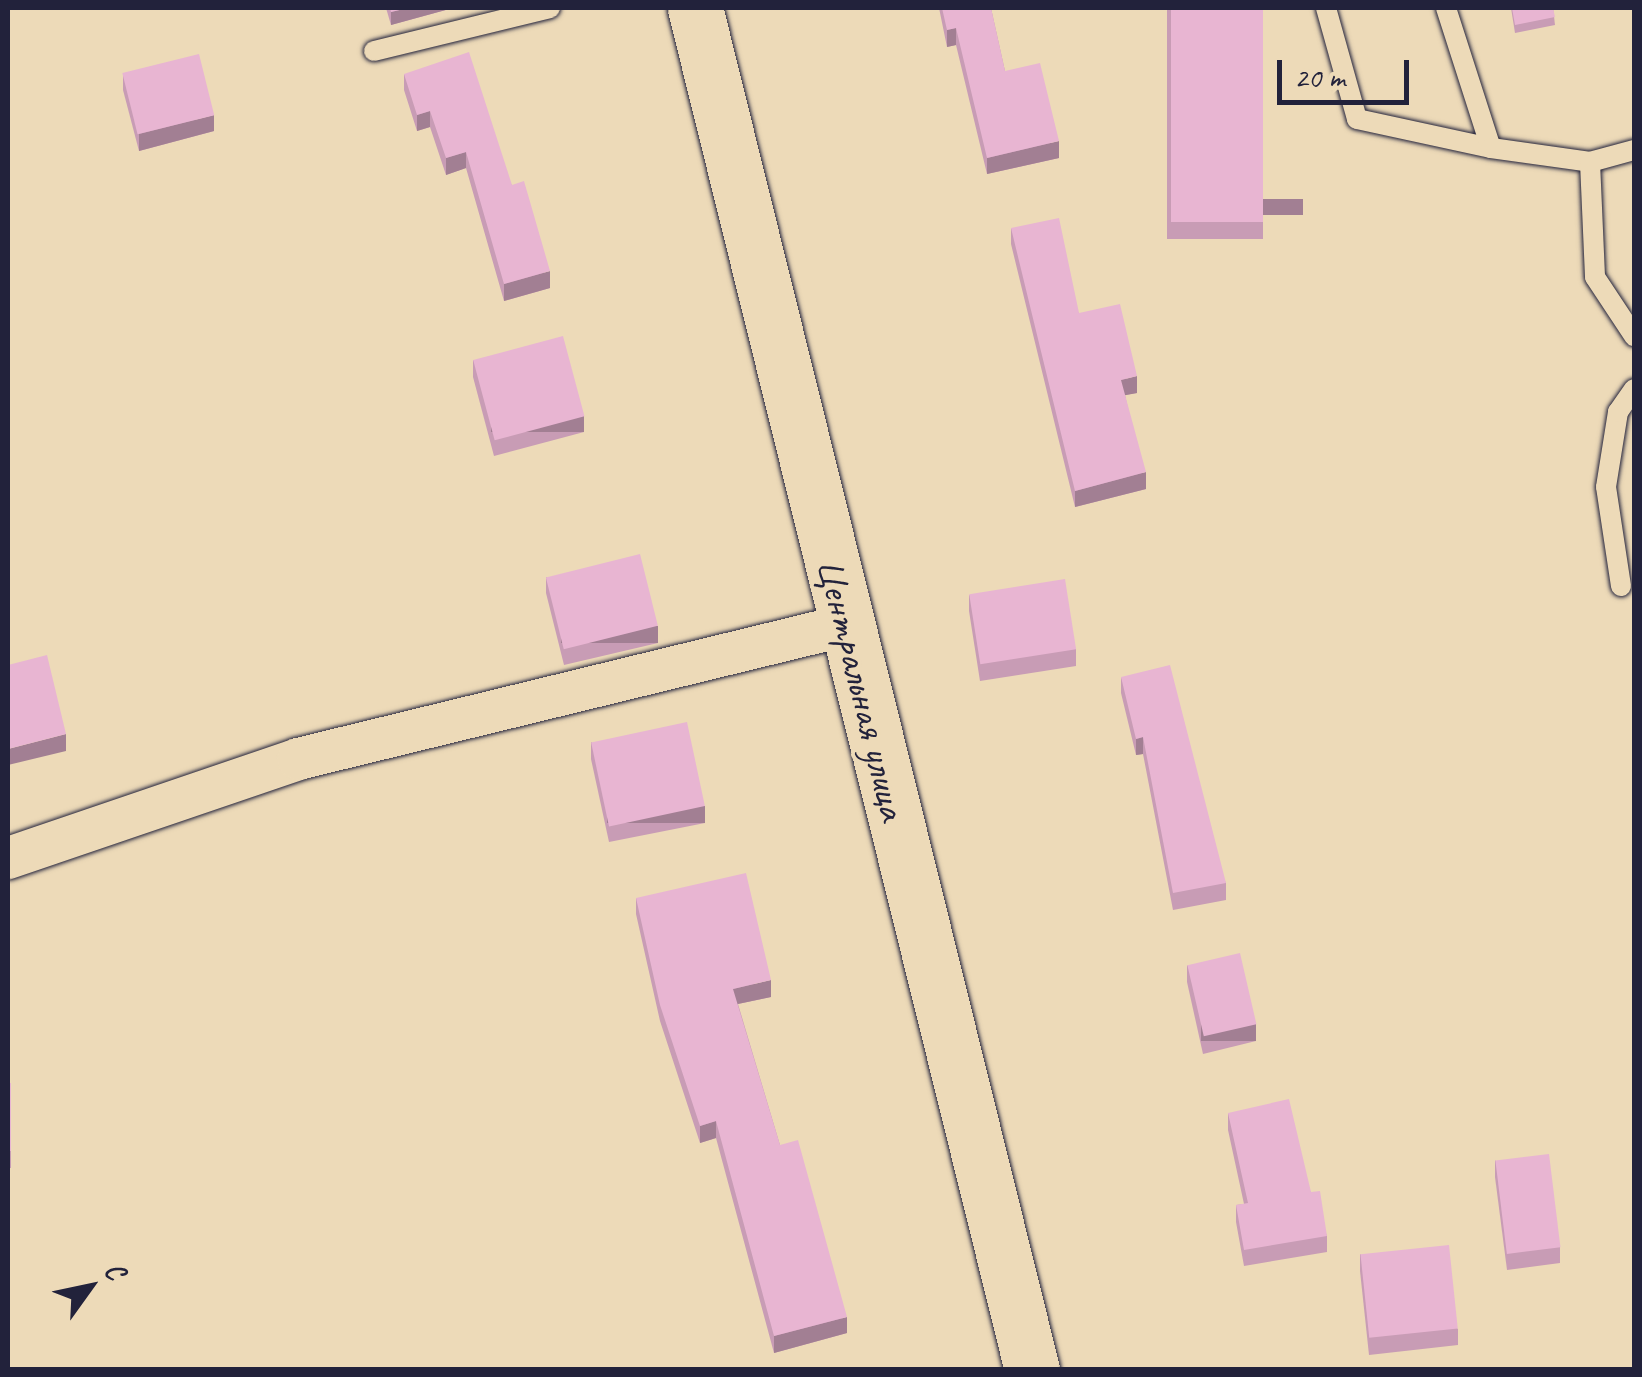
<!DOCTYPE html>
<html>
<head>
<meta charset="utf-8">
<style>
	body { margin:0 }
	#map { position:relative; width:1642px; height:1377px; overflow:hidden; background:#eddab8; font-family:Caveat,sans-serif }
	div>[style] { position:absolute }
	[style*='--x'] { left:calc(var(--x)*1px); top:calc(var(--y)*1px); width:calc(var(--w)*1px); rotate:calc(var(--a)*1deg) }
	.roads { filter:drop-shadow(0 0 2px #22223b) drop-shadow(0 0 2px #22223b) }
	.lane>* { height:20px; margin:-10px; padding:0 10px; transform-origin:10px; border-radius:10px; background:#eddab8 }
	.street>* { height:42px; margin:-21px; padding:0 21px; transform-origin:21px; border-radius:21px; background:#eddab8 }
	.secondary>* { height:55px; margin:-27.5px; padding:0 27.5px; transform-origin:27.5px; border-radius:27.5px; background:#eddab8 }
	.wall>* { inset:0; background:#c89cb5; transform-origin:0 0 }
	.shaded-wall>* { inset:0; background:#a27f93; transform-origin:0 0 }
	.building>* { inset:0; background:#e8b5d2; transform-origin:0 0 }
	span { translate:-50% -50%; white-space:nowrap; text-align:center; line-height:1.15; -webkit-text-stroke:8px #eddab8; paint-order:stroke }
	.street-label { font-size:40px; color:#22223b }
	.frame { position:absolute; inset:0; border:10px solid #22223b; pointer-events:none }
	.north { position:absolute; left:40px; top:1237px; width:100px; height:100px; -webkit-text-stroke:8px #eddab8; paint-order:stroke; rotate:57deg; font-size:28px; font-weight:700; line-height:40px; text-align:center; color:#22223b }
	.north::after { content:''; display:block; margin:auto; width:35px; height:45px; background:#22223b; clip-path:polygon(50% 0,100% 100%,50% 72%,0 100%) }
	.scale { position:absolute; left:1277px; top:60px; width:132px; height:45px; box-sizing:border-box; border:5px solid #22223b; border-top:0; padding-left:12px; font-size:30px; line-height:35px; white-space:nowrap; color:#22223b; -webkit-text-stroke:8px #eddab8; paint-order:stroke }
</style>
</head>
<body>
<div id="map">
	<div class="roads">
		<div class="lane">
			<i style="--x:1326;--y:8;--w:115;--a:74.4"></i>
			<i style="--x:1357;--y:119;--w:137;--a:12.2"></i>
			<i style="--x:1446;--y:8;--w:147;--a:72.2"></i>
			<i style="--x:1491;--y:148;--w:100;--a:8"></i>
			<i style="--x:1590;--y:162;--w:46;--a:-15.3"></i>
			<i style="--x:374;--y:51;--w:181;--a:-13.7"></i>
			<i style="--x:1590;--y:162;--w:115;--a:87.5"></i>
			<i style="--x:1595;--y:277;--w:71;--a:56.5"></i>
			<i style="--x:1621;--y:586;--w:100;--a:-98.6"></i>
			<i style="--x:1606;--y:487;--w:76;--a:-80.9"></i>
			<i style="--x:1618;--y:412;--w:28;--a:-55"></i>
		</div>
		<div class="street">
			<i style="--x:8;--y:858;--w:306;--a:-18.8"></i>
			<i style="--x:298;--y:759;--w:565;--a:-13.72"></i>
		</div>
		<div class="secondary">
			<i style="--x:695;--y:8;--w:1403;--a:76.1"></i>
		</div>
	</div>
	<div class="wall">
		<i style="clip-path:polygon(386px 8px,453px 8px,391px 25px)"></i>
		<i style="clip-path:polygon(939px 8px,991px 8px,1005px 71px,1059px 158px,987px 174px,956px 45px,947px 47px)"></i>
		<i style="left:1167px;top:8px;width:96px;height:231px"></i>
		<i style="clip-path:polygon(1511px 8px,1553px 8px,1555px 25px,1515px 33px)"></i>
		<i style="clip-path:polygon(123px 74px,214px 131px,139px 151px,123px 90px)"></i>
		<i style="clip-path:polygon(404px 74px,512px 185px,550px 288px,504px 301px,466px 168px,446px 175px,430px 127px,417px 131px,404px 90px)"></i>
		<i style="clip-path:polygon(1011px 228px,1079px 313px,1137px 393px,1125px 395px,1146px 489px,1075px 507px,1011px 244px)"></i>
		<i style="clip-path:polygon(473px 360px,584px 432px,494px 456px,473px 377px)"></i>
		<i style="clip-path:polygon(546px 577px,658px 643px,564px 665px,546px 593px)"></i>
		<i style="clip-path:polygon(969px 595px,1076px 649px,1076px 666px,980px 681px,969px 611px)"></i>
		<i style="clip-path:polygon(1121px 677px,1226px 883px,1226px 900px,1173px 910px,1143px 754px,1136px 755px,1121px 693px)"></i>
		<i style="clip-path:polygon(591px 742px,705px 823px,609px 842px,591px 759px)"></i>
		<i style="clip-path:polygon(636px 898px,771px 997px,738px 1004px,780px 1145px,847px 1333px,774px 1353px,716px 1138px,700px 1143px,660px 1021px,636px 914px)"></i>
		<i style="clip-path:polygon(1187px 965px,1256px 1041px,1203px 1054px,1187px 982px)"></i>
		<i style="left:8px;top:1083px;width:3px;height:85px"></i>
		<i style="clip-path:polygon(1228px 1113px,1311px 1192px,1327px 1236px,1327px 1252px,1244px 1266px,1236px 1222px,1236px 1205px,1244px 1204px,1228px 1130px)"></i>
		<i style="clip-path:polygon(1495px 1160px,1560px 1247px,1560px 1263px,1507px 1270px,1495px 1177px)"></i>
		<i style="clip-path:polygon(1360px 1254px,1458px 1329px,1458px 1345px,1369px 1355px,1360px 1271px)"></i>
	</div>
	<div class="shaded-wall">
		<i style="clip-path:polygon(408px 8px,453px 8px,391px 25px,391px 12px)"></i>
		<i style="clip-path:polygon(956px 28px,956px 45px,947px 47px,947px 30px)"></i>
		<i style="clip-path:polygon(430px 111px,430px 127px,417px 131px,417px 115px)"></i>
		<i style="clip-path:polygon(214px 115px,214px 131px,139px 151px,139px 134px)"></i>
		<i style="clip-path:polygon(1059px 141px,1059px 158px,987px 174px,987px 158px)"></i>
		<i style="clip-path:polygon(466px 152px,466px 168px,446px 175px,446px 158px)"></i>
		<i style="left:1303px;top:199px;width:16px;height:90px;rotate:90deg"></i>
		<i style="clip-path:polygon(550px 271px,550px 288px,504px 301px,504px 284px)"></i>
		<i style="clip-path:polygon(1137px 376px,1137px 393px,1121px 396px,1121px 380px)"></i>
		<i style="left:584px;top:416px;width:16px;height:93px;rotate:90deg"></i>
		<i style="clip-path:polygon(1146px 472px,1146px 489px,1075px 507px,1075px 491px)"></i>
		<i style="left:658px;top:626px;width:17px;height:97px;rotate:90deg"></i>
		<i style="clip-path:polygon(66px 734px,66px 751px,8px 765px,8px 749px)"></i>
		<i style="clip-path:polygon(1143px 737px,1143px 754px,1136px 755px,1136px 739px)"></i>
		<i style="left:705px;top:806px;width:17px;height:98px;rotate:90deg"></i>
		<i style="clip-path:polygon(771px 980px,771px 997px,733px 1005px,733px 989px)"></i>
		<i style="left:1256px;top:1024px;width:17px;height:55px;rotate:90deg"></i>
		<i style="clip-path:polygon(716px 1121px,716px 1138px,700px 1143px,700px 1126px)"></i>
		<i style="clip-path:polygon(847px 1317px,847px 1333px,774px 1353px,774px 1336px)"></i>
	</div>
	<div class="building">
		<i style="clip-path:polygon(390px 8px,408px 8px,391px 12px)"></i>
		<i style="clip-path:polygon(942px 8px,991px 8px,1005px 71px,1040px 63px,1059px 141px,987px 158px,956px 28px,947px 30px)"></i>
		<i style="left:1171px;top:8px;width:92px;height:214px"></i>
		<i style="clip-path:polygon(1512px 8px,1553px 8px,1555px 17px,1515px 25px)"></i>
		<i style="clip-path:polygon(469px 52px,512px 185px,524px 181px,550px 271px,504px 284px,466px 152px,446px 158px,430px 111px,417px 115px,404px 74px)"></i>
		<i style="left:199px;top:54px;width:63px;height:79px;rotate:76deg"></i>
		<i style="clip-path:polygon(1059px 218px,1079px 313px,1120px 304px,1137px 376px,1121px 380px,1146px 472px,1075px 491px,1011px 228px)"></i>
		<i style="left:563px;top:336px;width:83px;height:93px;rotate:75deg"></i>
		<i style="left:640px;top:554px;width:74px;height:97px;rotate:76deg"></i>
		<i style="left:1065px;top:579px;width:71px;height:97px;rotate:81deg"></i>
		<i style="clip-path:polygon(47px 655px,66px 734px,8px 749px,8px 665px)"></i>
		<i style="clip-path:polygon(1170px 665px,1226px 883px,1173px 893px,1143px 737px,1136px 739px,1121px 677px)"></i>
		<i style="left:687px;top:722px;width:86px;height:98px;rotate:78deg"></i>
		<i style="clip-path:polygon(746px 873px,771px 980px,733px 989px,780px 1145px,798px 1140px,847px 1317px,774px 1336px,716px 1121px,700px 1126px,660px 1005px,636px 898px)"></i>
		<i style="left:1240px;top:953px;width:73px;height:54px;rotate:77deg"></i>
		<i style="left:8px;top:1083px;width:3px;height:68px"></i>
		<i style="clip-path:polygon(1289px 1099px,1311px 1192px,1320px 1191px,1327px 1236px,1244px 1250px,1236px 1205px,1248px 1203px,1228px 1113px)"></i>
		<i style="left:1549px;top:1154px;width:94px;height:54px;rotate:83deg"></i>
		<i style="left:1449px;top:1245px;width:84px;height:89px;rotate:84deg"></i>
	</div>
	<div class="street-label">
		<span style="left:862px;top:689px;rotate:76deg">Центральная улица</span>
	</div>
	<div class="frame"></div>
	<div class="north">С</div>
	<div class="scale">20 m</div>
</div>
</body>
</html>
